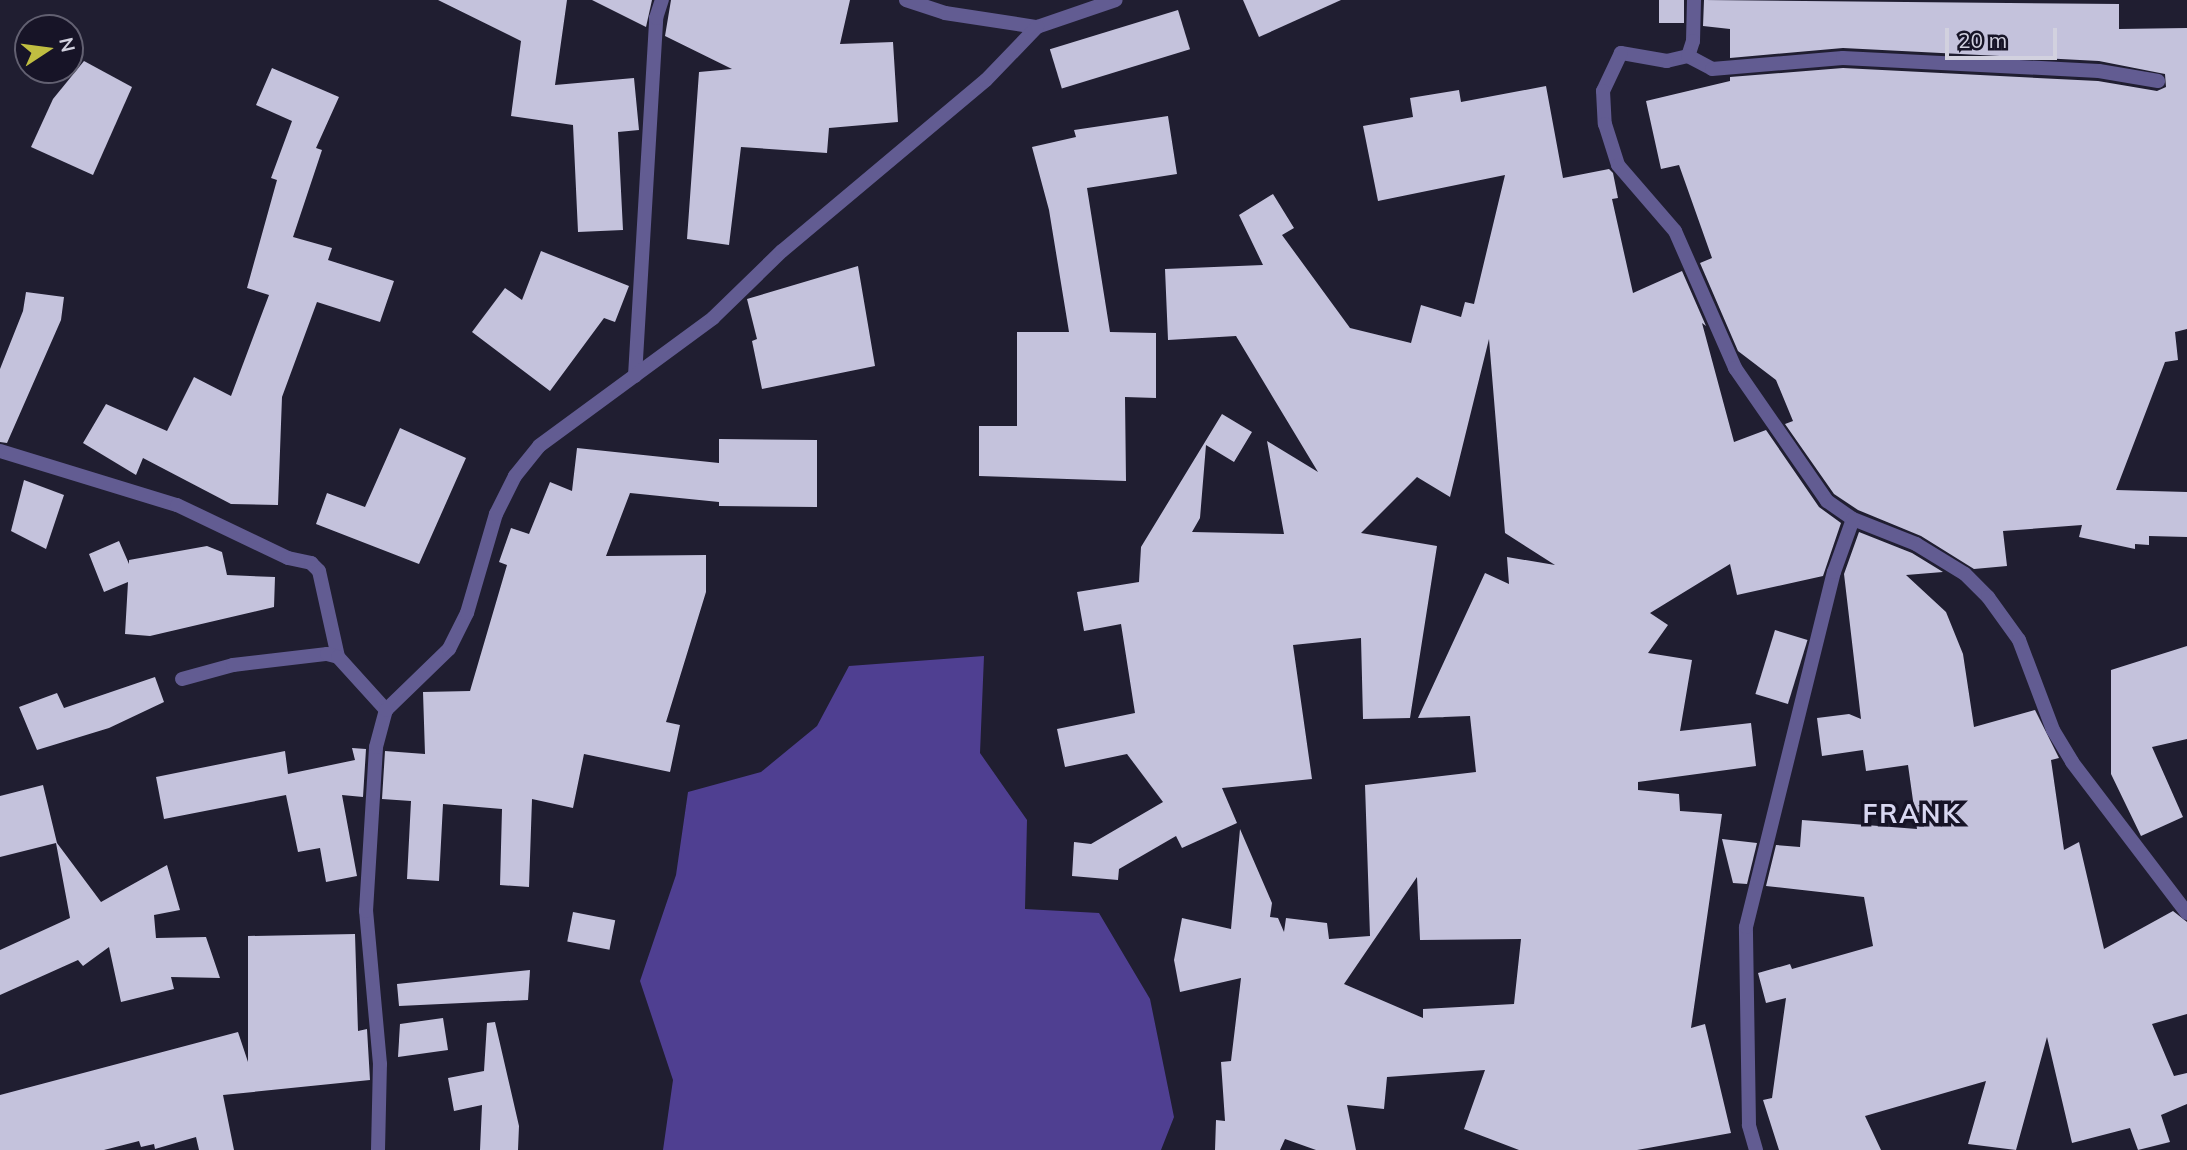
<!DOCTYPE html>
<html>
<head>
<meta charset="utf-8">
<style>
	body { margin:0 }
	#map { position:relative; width:2187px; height:1150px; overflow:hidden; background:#201e31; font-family:Mulish,sans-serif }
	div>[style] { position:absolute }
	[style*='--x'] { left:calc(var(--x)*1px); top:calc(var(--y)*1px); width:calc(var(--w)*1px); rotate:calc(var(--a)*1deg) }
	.water>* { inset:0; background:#4f3f91 }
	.building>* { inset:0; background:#c4c2dc; transform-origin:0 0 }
	.street>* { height:14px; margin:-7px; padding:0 7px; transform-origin:7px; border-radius:7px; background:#625c92 }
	span { translate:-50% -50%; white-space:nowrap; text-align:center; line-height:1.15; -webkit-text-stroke:7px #171427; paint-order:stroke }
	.district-label { font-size:26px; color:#d8d7f1; font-weight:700; letter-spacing:2px }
	.north { position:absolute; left:14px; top:14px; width:70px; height:70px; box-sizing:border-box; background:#171427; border:2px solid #626071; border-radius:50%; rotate:77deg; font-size:19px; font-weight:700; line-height:28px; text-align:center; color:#d2d1df }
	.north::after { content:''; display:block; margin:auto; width:24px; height:32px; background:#c0be41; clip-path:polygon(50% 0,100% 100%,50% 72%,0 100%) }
	.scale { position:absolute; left:1945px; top:28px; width:112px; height:32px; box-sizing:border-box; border:4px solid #d2d1df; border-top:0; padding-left:9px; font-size:21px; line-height:24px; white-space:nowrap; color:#d2d1df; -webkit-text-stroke:5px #171427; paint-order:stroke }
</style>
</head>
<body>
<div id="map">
	<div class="water">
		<i style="clip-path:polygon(984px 656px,980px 753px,1027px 820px,1025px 909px,1099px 913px,1150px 999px,1174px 1117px,1161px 1150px,663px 1150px,673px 1080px,640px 981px,676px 875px,688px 792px,761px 772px,817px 726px,849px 666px)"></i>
	</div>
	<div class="building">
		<i style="clip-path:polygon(438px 0,567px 0,555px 85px,634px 78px,639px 130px,618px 132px,623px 230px,578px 232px,573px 125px,511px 116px,521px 41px)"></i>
		<i style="clip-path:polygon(592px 0,652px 0,646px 27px)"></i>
		<i style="clip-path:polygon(671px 0,850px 0,840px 44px,893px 42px,898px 122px,829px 128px,827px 153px,741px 147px,729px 245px,687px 239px,699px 72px,732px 69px,665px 36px)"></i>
		<i style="clip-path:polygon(1243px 0,1341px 0,1259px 37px)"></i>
		<i style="left:1659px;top:0;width:25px;height:23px"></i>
		<i style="clip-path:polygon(1704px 0,2119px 4px,2119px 29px,2187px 28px,2187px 329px,2175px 332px,2178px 360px,2165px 362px,2116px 490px,2187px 492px,2187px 537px,2149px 536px,2149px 545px,2135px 544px,2135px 549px,2079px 537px,2082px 525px,2003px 531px,2007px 566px,1974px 569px,1921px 536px,1858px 510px,1834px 494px,1785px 424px,1793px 421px,1776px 380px,1738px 351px,1700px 263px,1712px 258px,1679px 165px,1661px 169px,1646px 101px,1730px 81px,1730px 77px,1843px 68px,2098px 81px,2157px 91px,2166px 87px,2165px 74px,2099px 61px,1843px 48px,1730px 58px,1730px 29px,1703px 26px)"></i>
		<i style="left:1178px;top:10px;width:41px;height:134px;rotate:73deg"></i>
		<i style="clip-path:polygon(84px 61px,132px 87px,93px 175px,31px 147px,53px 99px)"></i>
		<i style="clip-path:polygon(272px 68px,339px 97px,316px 148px,322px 150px,293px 237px,332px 248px,328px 260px,394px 281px,380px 322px,317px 302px,282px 397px,278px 505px,231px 504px,143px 458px,136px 475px,83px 443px,106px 404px,167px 431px,194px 377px,231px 396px,269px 295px,247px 288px,277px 180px,271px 178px,292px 121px,256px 105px)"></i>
		<i style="clip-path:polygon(evenodd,1546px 86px,1563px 178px,1609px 169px,1613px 173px,1618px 198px,1612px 199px,1633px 293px,1682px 271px,1706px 326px,1702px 323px,1734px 442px,1766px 430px,1819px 507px,1841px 523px,1823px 576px,1737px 595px,1730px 564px,1650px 613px,1668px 625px,1648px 653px,1692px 660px,1680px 731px,1751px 723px,1756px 766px,1638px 782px,1638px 790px,1679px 794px,1680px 811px,1722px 814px,1691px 1028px,1705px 1024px,1731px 1133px,1637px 1150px,1519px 1150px,1464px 1129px,1485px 1070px,1387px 1077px,1384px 1109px,1347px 1105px,1356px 1150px,1316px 1150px,1285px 1139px,1280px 1150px,1215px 1150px,1216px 1120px,1225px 1121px,1221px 1062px,1231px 1061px,1241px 978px,1180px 992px,1174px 960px,1182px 918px,1231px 929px,1240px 829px,1272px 903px,1270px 917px,1278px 918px,1284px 932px,1286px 918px,1327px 923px,1329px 939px,1370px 936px,1365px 785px,1476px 772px,1470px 716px,1418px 718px,1485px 573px,1509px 584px,1507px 557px,1555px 565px,1505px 533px,1489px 339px,1450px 497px,1417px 477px,1361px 533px,1437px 546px,1410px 718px,1363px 719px,1361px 638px,1293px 645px,1312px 779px,1222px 788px,1237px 823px,1182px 848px,1176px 836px,1119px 869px,1118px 880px,1072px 876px,1074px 842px,1091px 844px,1163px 802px,1127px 754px,1065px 767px,1057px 729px,1135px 713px,1121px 624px,1084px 631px,1077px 592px,1139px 582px,1141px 547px,1222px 414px,1252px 432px,1234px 462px,1206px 445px,1200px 518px,1192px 532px,1284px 534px,1267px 441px,1318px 472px,1236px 336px,1168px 340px,1165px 269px,1263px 265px,1239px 215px,1273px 194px,1294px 228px,1282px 235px,1350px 328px,1411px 343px,1421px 305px,1461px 317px,1465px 302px,1474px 304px,1505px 175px,1378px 201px,1363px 126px,1413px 117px,1410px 98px,1459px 90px,1461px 102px,1546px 86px,1417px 877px,1420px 940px,1521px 939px,1514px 1004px,1423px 1009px,1423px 1018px,1344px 984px,1417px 877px)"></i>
		<i style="clip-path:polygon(1168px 116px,1177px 174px,1087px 188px,1110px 332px,1156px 333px,1156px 398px,1125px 397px,1126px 481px,979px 476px,979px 426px,1017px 426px,1017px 332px,1069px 332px,1049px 210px,1032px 147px,1076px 137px,1074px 130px)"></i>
		<i style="clip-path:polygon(541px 251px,629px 286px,615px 322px,604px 318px,550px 391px,472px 332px,505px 288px,522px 300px)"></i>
		<i style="clip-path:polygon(858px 266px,875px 366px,762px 389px,752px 341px,757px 339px,747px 299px)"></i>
		<i style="clip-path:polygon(26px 292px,64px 297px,61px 320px,7px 443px,0 442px,0 369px,23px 311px)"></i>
		<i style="clip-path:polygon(400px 428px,466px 458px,419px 564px,316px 524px,327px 493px,365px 507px)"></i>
		<i style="clip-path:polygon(719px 439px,817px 440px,817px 507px,719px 506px,719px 502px,630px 493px,606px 556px,706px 555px,706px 592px,666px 722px,680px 725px,670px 772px,584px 754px,573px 808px,532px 799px,529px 887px,500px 885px,502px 809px,443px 804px,439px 881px,407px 879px,411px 801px,382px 799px,385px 751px,425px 754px,423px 692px,470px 691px,507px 565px,499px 562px,511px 528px,529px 534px,550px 482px,572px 491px,577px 448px,719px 463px)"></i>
		<i style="clip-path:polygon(24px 480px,64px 495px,46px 549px,11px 531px)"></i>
		<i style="clip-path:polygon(1859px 532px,1912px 553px,1943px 572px,1906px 575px,1946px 612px,1963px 654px,1974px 727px,2035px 710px,2059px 758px,2051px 760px,2064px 850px,2079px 842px,2104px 949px,2173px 911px,2187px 922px,2187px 1014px,2152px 1024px,2174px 1076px,2187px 1073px,2187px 1104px,2161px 1115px,2170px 1142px,2138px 1150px,2130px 1128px,2072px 1143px,2047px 1037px,2016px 1150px,1968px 1144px,1986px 1081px,1865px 1116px,1881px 1150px,1779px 1150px,1763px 1100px,1772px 1098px,1786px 998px,1766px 1003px,1758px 973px,1790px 964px,1792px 969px,1873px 946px,1864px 897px,1766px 886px,1776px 845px,1800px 847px,1802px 820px,1917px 829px,1908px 765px,1866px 771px,1863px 750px,1822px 756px,1817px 718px,1849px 714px,1861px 719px,1844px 574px)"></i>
		<i style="clip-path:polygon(119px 541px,129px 564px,129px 560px,207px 546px,222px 552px,227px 575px,275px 577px,274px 607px,150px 636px,125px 634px,128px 582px,104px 592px,89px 554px)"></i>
		<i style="left:1775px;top:630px;width:34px;height:67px;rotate:17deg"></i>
		<i style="clip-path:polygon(2187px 646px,2187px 739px,2152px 747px,2183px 817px,2141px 836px,2111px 774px,2111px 670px)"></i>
		<i style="clip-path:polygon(155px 677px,164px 702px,109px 728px,37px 750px,19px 707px,57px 693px,64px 708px)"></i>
		<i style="clip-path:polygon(352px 748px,366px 749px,363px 797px,342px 795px,357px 876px,326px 882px,320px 848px,298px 852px,286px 795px,164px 819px,156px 777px,285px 751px,288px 774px,355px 760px)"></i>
		<i style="clip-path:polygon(43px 785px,57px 843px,101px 902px,167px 865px,180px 910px,154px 915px,156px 938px,206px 937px,220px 978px,171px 977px,174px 989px,121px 1002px,109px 947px,83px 966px,78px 960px,0 995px,0 950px,70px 918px,56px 843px,0 857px,0 796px)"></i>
		<i style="clip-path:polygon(1722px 839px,1757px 843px,1747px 884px,1733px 883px)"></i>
		<i style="left:573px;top:912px;width:43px;height:30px;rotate:11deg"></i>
		<i style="clip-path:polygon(355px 934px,358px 1031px,367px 1029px,370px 1080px,223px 1095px,234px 1150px,199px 1150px,196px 1137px,155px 1149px,154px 1144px,141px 1147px,139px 1141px,104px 1150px,0 1150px,0 1095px,238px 1032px,248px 1062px,248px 936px)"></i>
		<i style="clip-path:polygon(530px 970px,528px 1000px,399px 1006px,397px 984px)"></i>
		<i style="clip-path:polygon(443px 1018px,448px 1050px,398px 1057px,400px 1024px)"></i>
		<i style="clip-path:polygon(495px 1022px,519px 1126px,518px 1150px,480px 1150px,482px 1105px,454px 1111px,448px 1078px,484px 1071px,487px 1023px)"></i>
	</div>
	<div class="street">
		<i style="--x:906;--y:0;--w:41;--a:18.4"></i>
		<i style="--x:945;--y:13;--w:93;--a:8.7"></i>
		<i style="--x:1037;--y:27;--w:83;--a:-18.9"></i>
		<i style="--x:1694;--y:0;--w:41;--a:91.4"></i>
		<i style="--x:1693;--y:41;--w:16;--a:108"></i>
		<i style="--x:1688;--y:56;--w:22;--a:167"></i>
		<i style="--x:1667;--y:61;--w:47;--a:-170.1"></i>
		<i style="--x:1621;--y:53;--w:42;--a:115.3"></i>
		<i style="--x:1603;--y:91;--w:33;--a:87"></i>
		<i style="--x:1605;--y:124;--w:43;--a:72.4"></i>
		<i style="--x:1618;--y:165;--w:87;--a:49.2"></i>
		<i style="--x:1675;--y:231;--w:150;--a:66.3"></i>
		<i style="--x:1735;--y:368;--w:162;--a:55.3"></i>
		<i style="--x:1827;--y:501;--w:32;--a:35"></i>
		<i style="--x:1853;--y:519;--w:68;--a:21.6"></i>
		<i style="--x:1916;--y:544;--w:57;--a:31.5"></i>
		<i style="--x:1965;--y:574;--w:33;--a:45"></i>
		<i style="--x:1988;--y:597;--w:53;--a:54.2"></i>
		<i style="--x:2019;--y:640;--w:96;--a:69.3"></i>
		<i style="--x:2053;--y:730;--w:37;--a:59"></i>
		<i style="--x:2072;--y:762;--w:190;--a:52.7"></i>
		<i style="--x:1688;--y:56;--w:27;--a:28"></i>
		<i style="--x:1712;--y:69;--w:131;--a:-4.8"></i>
		<i style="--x:1843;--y:58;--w:256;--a:2.9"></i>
		<i style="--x:2099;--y:71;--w:60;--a:9.6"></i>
		<i style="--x:635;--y:376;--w:359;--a:-86.6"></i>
		<i style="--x:656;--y:18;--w:19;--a:-72"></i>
		<i style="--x:0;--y:451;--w:185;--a:17"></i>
		<i style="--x:177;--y:505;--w:123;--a:25.5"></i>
		<i style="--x:288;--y:558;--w:24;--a:12"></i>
		<i style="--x:311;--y:563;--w:11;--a:45"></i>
		<i style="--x:319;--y:571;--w:88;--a:77.5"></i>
		<i style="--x:182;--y:679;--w:53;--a:-15.4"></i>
		<i style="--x:233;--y:665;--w:95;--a:-6.7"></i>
		<i style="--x:327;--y:654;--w:11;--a:15"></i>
		<i style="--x:338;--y:657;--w:72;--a:47.8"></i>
		<i style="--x:378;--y:1150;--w:86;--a:-88.7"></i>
		<i style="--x:380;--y:1064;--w:154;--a:-95.2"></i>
		<i style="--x:366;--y:911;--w:164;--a:-86.5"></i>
		<i style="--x:376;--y:747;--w:38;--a:-75"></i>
		<i style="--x:386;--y:710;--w:88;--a:-44.1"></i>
		<i style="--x:449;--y:649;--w:40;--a:-63.4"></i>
		<i style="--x:467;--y:613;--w:103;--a:-73.7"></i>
		<i style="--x:496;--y:514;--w:42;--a:-63.4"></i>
		<i style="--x:515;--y:476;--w:38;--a:-51"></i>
		<i style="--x:539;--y:446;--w:216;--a:-36.3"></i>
		<i style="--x:713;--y:318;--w:96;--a:-44.2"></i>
		<i style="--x:782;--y:251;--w:266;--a:-40"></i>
		<i style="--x:986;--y:80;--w:74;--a:-46.1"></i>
		<i style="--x:1756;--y:1150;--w:26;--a:-106"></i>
		<i style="--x:1749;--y:1125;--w:198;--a:-90.9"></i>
		<i style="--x:1746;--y:927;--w:366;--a:-76.1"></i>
		<i style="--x:1834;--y:572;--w:56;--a:-70.3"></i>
	</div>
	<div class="district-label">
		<span style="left:1912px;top:814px">FRANK</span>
	</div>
	<div class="north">N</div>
	<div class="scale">20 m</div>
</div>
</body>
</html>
